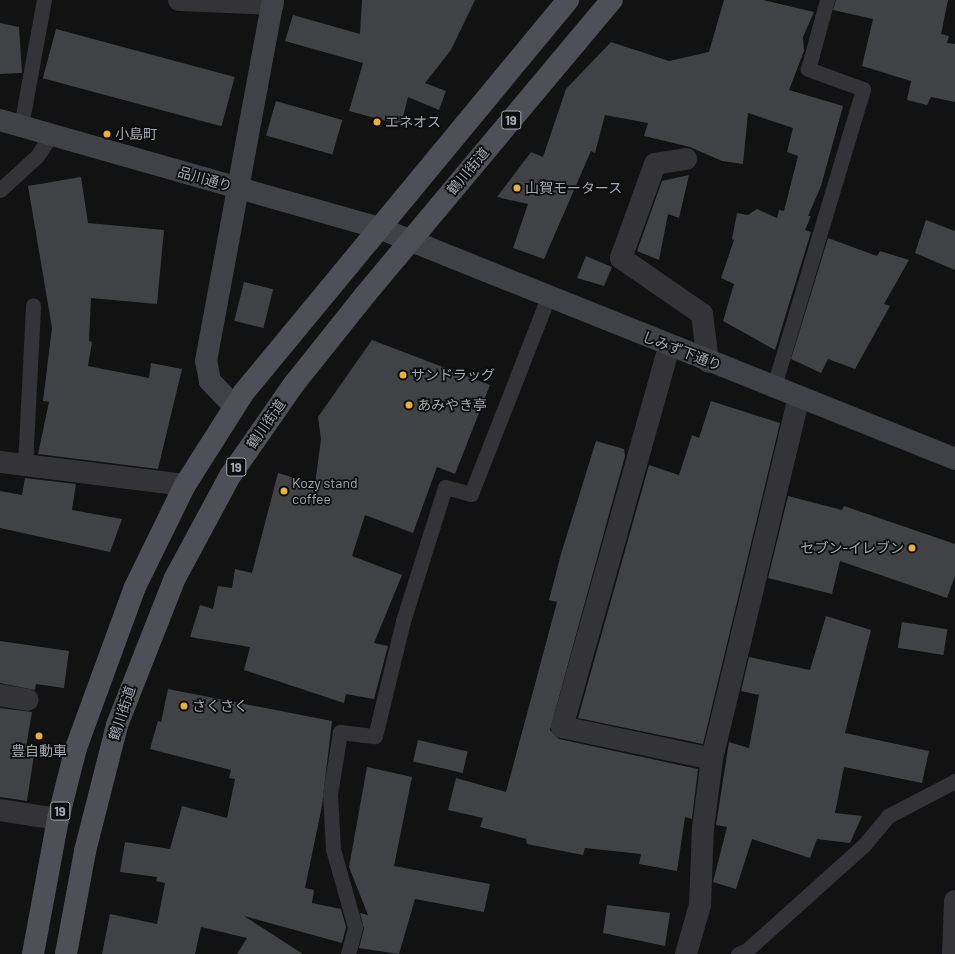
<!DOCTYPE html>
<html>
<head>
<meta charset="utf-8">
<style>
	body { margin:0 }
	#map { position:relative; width:955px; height:954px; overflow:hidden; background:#121213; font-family:Barlow,"Noto Sans JP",sans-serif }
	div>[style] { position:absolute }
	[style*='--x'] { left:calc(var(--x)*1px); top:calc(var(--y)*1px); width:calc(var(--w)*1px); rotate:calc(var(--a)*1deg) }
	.building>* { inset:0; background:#414246; transform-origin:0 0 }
	.lane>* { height:15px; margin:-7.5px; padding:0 7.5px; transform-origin:7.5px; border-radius:7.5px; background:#333338 }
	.street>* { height:22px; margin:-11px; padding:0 11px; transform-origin:11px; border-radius:11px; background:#333338 }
	.secondary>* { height:22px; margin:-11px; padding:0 11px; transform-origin:11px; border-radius:11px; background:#414248 }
	.primary>* { height:22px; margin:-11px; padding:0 11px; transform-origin:11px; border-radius:11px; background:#4f5057 }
	.dots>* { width:11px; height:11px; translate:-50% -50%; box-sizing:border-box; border:2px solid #0d0d0e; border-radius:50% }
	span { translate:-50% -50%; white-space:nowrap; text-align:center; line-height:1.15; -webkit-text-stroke:3.5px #0d0d0e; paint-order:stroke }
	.shield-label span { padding:1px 3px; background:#0d0d0e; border:1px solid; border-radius:3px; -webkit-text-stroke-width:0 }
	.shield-label { font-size:13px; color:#a3a8b3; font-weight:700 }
	.poi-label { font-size:14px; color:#a3a8b3 }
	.left { translate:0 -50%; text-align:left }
	.right { translate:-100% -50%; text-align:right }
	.street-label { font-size:14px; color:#a3a8b3 }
</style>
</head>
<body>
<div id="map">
	<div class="building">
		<i style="clip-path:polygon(362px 0,475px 0,451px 50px,425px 83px,446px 91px,439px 110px,408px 97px,401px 125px,349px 111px,363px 63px,285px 41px,293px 15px,360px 34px)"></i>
		<i style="clip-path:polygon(724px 0,763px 0,814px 12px,803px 37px,804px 51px,789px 90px,843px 106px,821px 186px,808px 216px,811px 216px,805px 230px,811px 232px,775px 350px,723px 321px,734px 284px,721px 278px,734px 240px,732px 239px,737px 213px,748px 215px,757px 209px,777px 218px,779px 210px,784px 211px,798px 156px,787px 152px,793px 128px,748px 113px,743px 164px,722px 161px,690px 147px,644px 136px,648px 123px,605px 115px,595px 153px,591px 151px,544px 259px,513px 248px,528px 204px,497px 197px,531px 152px,543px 157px,566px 89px,611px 42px,669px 61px,709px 52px)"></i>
		<i style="clip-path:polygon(836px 0,948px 0,941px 34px,949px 36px,947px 43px,955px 44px,955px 102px,931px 97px,927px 105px,907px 100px,911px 81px,862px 66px,873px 19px,833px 10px)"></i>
		<i style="clip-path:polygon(0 23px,19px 27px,22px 73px,0 74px)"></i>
		<i style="left:56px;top:29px;width:185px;height:51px;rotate:15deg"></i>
		<i style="left:276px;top:101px;width:69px;height:36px;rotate:16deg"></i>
		<i style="clip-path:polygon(689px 175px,679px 218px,668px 214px,659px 260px,637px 251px,662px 181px)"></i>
		<i style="clip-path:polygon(81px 177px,88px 223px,164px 230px,157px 304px,91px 298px,89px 341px,92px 342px,88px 366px,149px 378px,151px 363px,182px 369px,158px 469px,38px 454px,49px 402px,43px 401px,52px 328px,28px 186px)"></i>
		<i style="clip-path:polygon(926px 220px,955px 231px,955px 270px,915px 253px)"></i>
		<i style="clip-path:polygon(828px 238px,877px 256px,880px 251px,909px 260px,884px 304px,890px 306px,855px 369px,828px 359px,821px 373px,791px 359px)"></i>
		<i style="clip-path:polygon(586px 256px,612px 267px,604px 286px,577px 278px)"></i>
		<i style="left:244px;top:282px;width:30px;height:40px;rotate:14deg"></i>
		<i style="clip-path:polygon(372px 340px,490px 385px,455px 474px,437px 467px,413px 533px,365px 515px,352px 556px,402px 575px,374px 643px,388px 646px,374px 699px,346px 694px,344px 703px,244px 670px,250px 647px,190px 637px,200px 605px,213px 609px,218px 586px,232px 588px,235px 569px,252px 573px,278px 473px,315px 484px,321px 439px,318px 417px)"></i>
		<i style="clip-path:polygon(711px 401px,780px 423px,703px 744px,578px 718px,649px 465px,679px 475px,692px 435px,699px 438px)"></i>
		<i style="clip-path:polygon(596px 441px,624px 449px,625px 456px,550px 730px,559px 739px,698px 769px,692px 819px,685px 817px,677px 871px,639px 864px,641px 854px,585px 848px,583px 855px,527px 844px,526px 839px,480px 827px,483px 818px,448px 810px,456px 778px,506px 792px,557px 602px,549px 600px,561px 554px)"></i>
		<i style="clip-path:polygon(25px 478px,76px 484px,72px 510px,122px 519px,110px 552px,0 528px,0 491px,22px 495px)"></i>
		<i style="clip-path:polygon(788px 496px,842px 510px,844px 506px,955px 544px,955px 576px,947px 598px,840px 561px,832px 594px,768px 578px)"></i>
		<i style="clip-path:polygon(826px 616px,871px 630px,845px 733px,929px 751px,922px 783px,844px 767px,835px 813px,862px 816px,850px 843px,817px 839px,810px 858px,752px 839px,736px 889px,713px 882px,727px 827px,716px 825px,729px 742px,749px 748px,759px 695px,741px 691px,749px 657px,810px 670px)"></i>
		<i style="left:902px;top:622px;width:46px;height:26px;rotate:9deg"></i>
		<i style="clip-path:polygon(0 641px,69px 651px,64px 688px,36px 684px,35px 690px,0 683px)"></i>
		<i style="clip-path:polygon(168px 689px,332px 721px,322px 806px,305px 888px,314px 890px,312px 903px,341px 909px,346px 927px,342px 943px,244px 916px,303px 954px,237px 954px,247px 938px,201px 927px,195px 954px,102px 954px,110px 914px,157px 924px,165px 883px,156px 881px,157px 877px,120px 872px,125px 842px,170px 849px,182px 806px,227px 818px,235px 779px,229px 778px,231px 770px,150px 749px,158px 721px,161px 722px)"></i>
		<i style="clip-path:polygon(0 708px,32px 712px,25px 753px,34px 755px,27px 801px,0 797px)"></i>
		<i style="left:418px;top:740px;width:51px;height:22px;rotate:13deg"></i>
		<i style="clip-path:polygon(367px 767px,412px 777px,394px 866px,490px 884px,484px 912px,415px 899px,399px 954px,359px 948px,364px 929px,360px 913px,368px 915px,349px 867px)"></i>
		<i style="clip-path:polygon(607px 905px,670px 913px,665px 946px,603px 933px)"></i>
	</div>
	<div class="lane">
		<i style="--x:21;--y:126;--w:128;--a:-79.7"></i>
		<i style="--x:0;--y:190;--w:50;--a:-42.6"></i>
		<i style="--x:37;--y:156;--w:25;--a:-56"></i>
		<i style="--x:774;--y:386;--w:310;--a:-73.3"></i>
		<i style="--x:863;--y:89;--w:59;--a:-160"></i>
		<i style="--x:808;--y:69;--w:72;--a:-74.6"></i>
		<i style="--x:25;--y:465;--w:160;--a:-87.1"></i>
		<i style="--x:348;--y:954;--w:28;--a:-75"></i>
		<i style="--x:355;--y:927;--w:81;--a:-105.8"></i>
		<i style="--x:333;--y:849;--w:55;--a:-93.1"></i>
		<i style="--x:330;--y:794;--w:63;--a:-80.8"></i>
		<i style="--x:340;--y:732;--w:35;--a:7"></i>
		<i style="--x:375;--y:736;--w:118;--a:-76.3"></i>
		<i style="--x:403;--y:621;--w:140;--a:-72.6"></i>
		<i style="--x:445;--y:487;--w:27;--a:15"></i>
		<i style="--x:471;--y:494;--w:211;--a:-68.6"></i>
		<i style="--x:738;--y:954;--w:10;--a:-24"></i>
		<i style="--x:747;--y:950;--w:157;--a:-41.9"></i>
		<i style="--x:864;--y:845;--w:38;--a:-50"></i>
		<i style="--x:888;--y:816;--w:76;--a:-27.6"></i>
	</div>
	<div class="street">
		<i style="--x:179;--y:0;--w:94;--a:2.4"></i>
		<i style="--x:686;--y:159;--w:31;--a:171"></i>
		<i style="--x:655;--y:164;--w:100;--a:109.9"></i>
		<i style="--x:621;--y:258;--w:98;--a:34.7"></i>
		<i style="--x:702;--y:314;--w:48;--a:82.9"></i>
		<i style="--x:669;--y:347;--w:395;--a:105.7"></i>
		<i style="--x:562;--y:727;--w:153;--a:12"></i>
		<i style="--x:0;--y:462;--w:186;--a:7.1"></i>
		<i style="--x:0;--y:695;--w:28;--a:10"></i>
		<i style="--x:0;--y:810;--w:59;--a:8.8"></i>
		<i style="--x:686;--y:954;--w:51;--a:-74.1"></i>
		<i style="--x:700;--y:905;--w:77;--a:-87.8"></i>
		<i style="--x:703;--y:828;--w:70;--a:-82.6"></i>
		<i style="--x:712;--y:759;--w:372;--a:-76.5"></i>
		<i style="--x:953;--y:954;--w:53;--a:-87.8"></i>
	</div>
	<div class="secondary">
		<i style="--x:0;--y:120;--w:394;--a:15.9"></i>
		<i style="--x:379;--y:228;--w:621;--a:21.85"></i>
		<i style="--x:234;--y:406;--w:35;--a:-134"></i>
		<i style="--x:210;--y:381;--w:20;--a:-101"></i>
		<i style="--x:206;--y:361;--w:367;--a:-79.5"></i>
	</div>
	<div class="primary">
		<i style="--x:33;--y:954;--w:137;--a:-79.5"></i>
		<i style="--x:58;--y:819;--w:73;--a:-75.8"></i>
		<i style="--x:76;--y:748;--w:171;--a:-69.9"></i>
		<i style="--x:135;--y:587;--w:114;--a:-63.9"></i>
		<i style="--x:185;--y:485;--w:110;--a:-57.6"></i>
		<i style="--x:244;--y:392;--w:509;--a:-50.43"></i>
		<i style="--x:66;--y:954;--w:105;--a:-79.5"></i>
		<i style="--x:85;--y:851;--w:130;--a:-75.7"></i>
		<i style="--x:117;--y:725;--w:158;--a:-68.5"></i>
		<i style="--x:175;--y:578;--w:116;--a:-61.7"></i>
		<i style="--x:230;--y:476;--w:112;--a:-55.2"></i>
		<i style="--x:294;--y:384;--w:114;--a:-51.4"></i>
		<i style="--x:365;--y:295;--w:385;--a:-50.1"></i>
	</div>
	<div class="dots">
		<i style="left:377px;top:122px;background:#edb130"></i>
		<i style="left:107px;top:134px;background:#edb130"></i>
		<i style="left:517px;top:188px;background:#edb130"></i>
		<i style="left:403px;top:375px;background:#edb130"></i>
		<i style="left:409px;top:405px;background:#edb130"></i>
		<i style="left:284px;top:491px;background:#edb130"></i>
		<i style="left:912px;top:548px;background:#edb130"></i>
		<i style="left:184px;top:706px;background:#edb130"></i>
		<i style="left:39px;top:736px;background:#edb130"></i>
	</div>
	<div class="shield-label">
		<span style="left:511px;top:120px">19</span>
		<span style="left:236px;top:467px">19</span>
		<span style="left:60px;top:811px">19</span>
	</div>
	<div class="poi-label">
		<span class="left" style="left:385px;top:122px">エネオス</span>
		<span class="left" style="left:115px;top:134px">小島町</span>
		<span class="left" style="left:525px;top:188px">山賀モータース</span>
		<span class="left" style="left:411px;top:375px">サンドラッグ</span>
		<span class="left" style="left:417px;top:405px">あみやき亭</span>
		<span class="left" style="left:292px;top:491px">Kozy stand<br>coffee</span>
		<span class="right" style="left:904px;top:548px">セブン-イレブン</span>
		<span class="left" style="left:192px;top:706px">さくさく</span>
		<span style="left:39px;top:751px">豊自動車</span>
	</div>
	<div class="street-label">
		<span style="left:468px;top:171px;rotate:-50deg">鶴川街道</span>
		<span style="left:205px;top:179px;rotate:16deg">品川通り</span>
		<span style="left:682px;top:351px;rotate:21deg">しみず下通り</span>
		<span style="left:266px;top:424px;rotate:-55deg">鶴川街道</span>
		<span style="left:122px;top:713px;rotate:-72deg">鶴川街道</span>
	</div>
</div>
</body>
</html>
